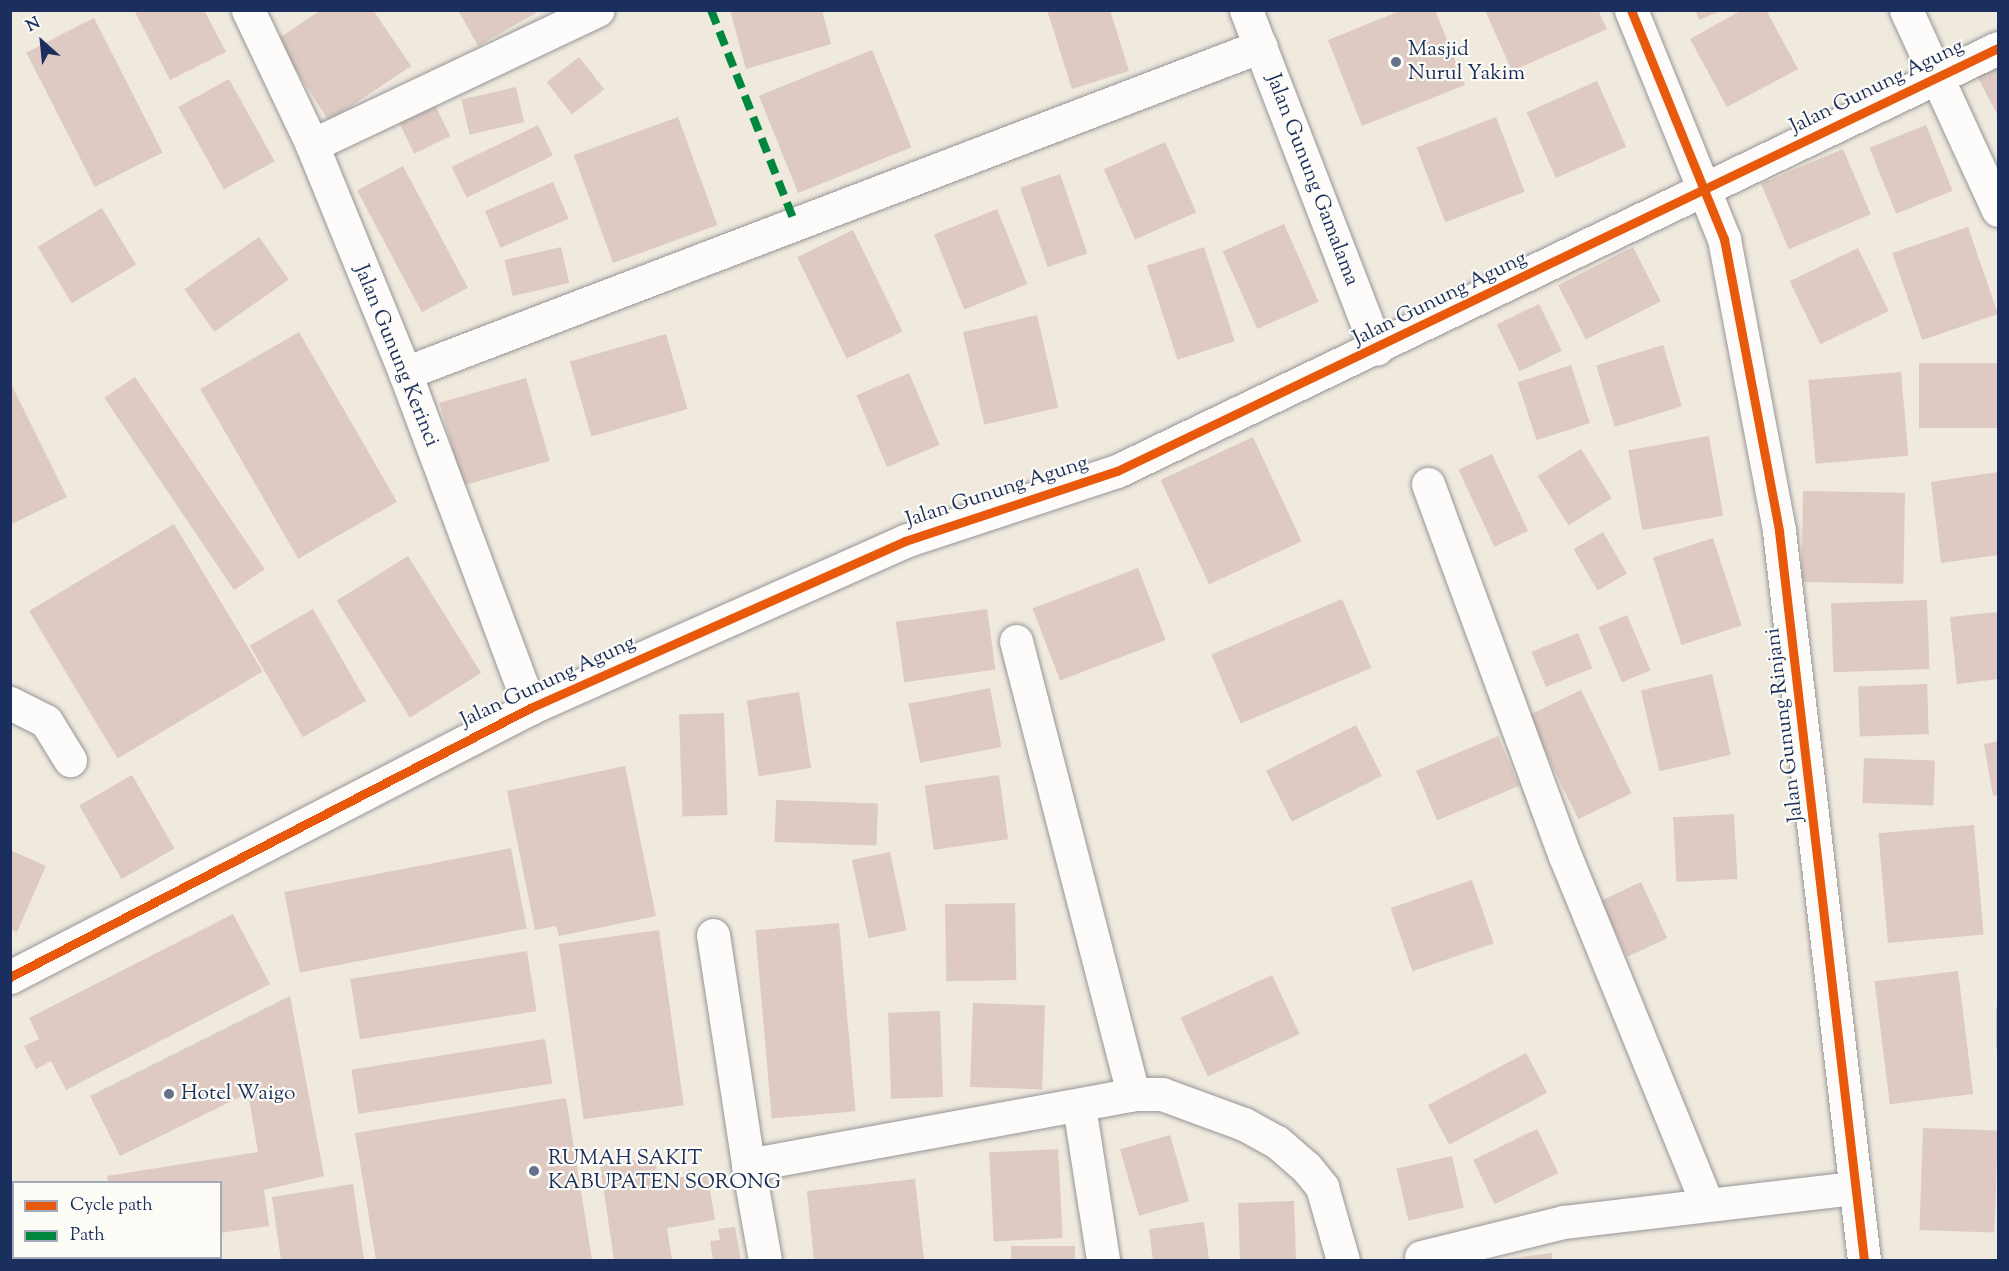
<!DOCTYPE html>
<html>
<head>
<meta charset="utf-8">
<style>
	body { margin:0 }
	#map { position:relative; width:2009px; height:1271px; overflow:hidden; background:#efe9de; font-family:"Sorts Mill Goudy",serif }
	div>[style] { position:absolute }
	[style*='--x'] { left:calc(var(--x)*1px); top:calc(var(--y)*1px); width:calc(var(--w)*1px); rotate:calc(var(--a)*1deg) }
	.building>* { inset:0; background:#decac2; transform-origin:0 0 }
	.roads { filter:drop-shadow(0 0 2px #969698) drop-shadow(0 0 2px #969698) }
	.minor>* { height:33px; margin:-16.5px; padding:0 16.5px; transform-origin:16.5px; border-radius:16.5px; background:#fdfcfa }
	.quiet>* { height:8px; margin-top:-4px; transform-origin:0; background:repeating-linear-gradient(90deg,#00873e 0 15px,transparent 0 23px) }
	.cycleway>* { height:9px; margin:-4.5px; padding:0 4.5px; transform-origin:4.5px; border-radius:4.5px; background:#e8590c }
	.dots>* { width:16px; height:16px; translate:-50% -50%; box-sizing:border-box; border:3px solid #fdfcf7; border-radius:50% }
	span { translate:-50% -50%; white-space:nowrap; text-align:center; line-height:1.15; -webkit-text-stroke:4.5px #fdfcf7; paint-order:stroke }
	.poi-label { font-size:21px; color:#1b2f5e }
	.left { translate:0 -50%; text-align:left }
	.street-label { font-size:21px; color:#1b2f5e }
	.frame { position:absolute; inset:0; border:12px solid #1b2f5e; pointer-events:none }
	.legend { position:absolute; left:12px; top:1181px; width:210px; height:78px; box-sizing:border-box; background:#fdfcf7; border:2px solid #a3aaba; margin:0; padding:8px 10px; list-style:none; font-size:18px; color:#1b2f5e }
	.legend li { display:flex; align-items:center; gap:12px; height:30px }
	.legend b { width:30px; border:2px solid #a3aaba }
	.north { position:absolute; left:12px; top:12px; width:60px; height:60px; -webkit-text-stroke:4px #fdfcf7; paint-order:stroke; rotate:333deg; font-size:16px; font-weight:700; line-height:24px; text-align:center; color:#1b2f5e }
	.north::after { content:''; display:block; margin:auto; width:21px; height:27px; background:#1b2f5e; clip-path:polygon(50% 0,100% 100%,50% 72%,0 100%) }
</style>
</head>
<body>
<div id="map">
	<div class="building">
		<i style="clip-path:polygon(134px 10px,204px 10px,226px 52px,170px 80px)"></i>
		<i style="clip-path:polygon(321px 10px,373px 10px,411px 66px,329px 121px,276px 40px)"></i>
		<i style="clip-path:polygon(458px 10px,535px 10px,536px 13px,478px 46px)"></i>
		<i style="clip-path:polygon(730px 10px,822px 10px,831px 44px,746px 69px)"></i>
		<i style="clip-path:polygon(1047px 10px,1110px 10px,1129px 71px,1072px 89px)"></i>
		<i style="clip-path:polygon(1402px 10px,1435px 10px,1465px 85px,1362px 126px,1328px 40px)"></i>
		<i style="clip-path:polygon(1485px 10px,1598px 10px,1607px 29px,1512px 71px)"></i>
		<i style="clip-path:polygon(1695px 10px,1721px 10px,1721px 11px,1699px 20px)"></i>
		<i style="clip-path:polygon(1742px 10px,1766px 10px,1798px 69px,1727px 107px,1690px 39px)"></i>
		<i style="left:94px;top:18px;width:151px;height:76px;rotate:63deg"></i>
		<i style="left:872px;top:50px;width:105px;height:122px;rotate:68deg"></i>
		<i style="left:579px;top:57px;width:41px;height:41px;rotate:52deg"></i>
		<i style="clip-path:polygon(1998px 64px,1998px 116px,1977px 76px)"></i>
		<i style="left:229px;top:79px;width:94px;height:58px;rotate:61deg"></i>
		<i style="left:1597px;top:81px;width:72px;height:77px;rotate:66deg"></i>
		<i style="left:516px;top:87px;width:36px;height:56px;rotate:77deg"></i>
		<i style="left:434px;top:103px;width:37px;height:40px;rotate:64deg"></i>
		<i style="left:678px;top:117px;width:115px;height:111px;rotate:70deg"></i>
		<i style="left:1496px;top:117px;width:80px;height:85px;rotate:69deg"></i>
		<i style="left:538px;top:125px;width:34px;height:96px;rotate:64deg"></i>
		<i style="left:1926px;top:125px;width:71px;height:61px;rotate:68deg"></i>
		<i style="left:1165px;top:142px;width:77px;height:67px;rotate:66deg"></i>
		<i style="left:1843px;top:149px;width:71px;height:89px;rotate:67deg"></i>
		<i style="left:403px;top:166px;width:138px;height:52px;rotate:62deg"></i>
		<i style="left:1060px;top:174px;width:84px;height:42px;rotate:71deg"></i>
		<i style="left:553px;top:182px;width:40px;height:74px;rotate:67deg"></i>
		<i style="left:102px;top:208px;width:66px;height:75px;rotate:59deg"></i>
		<i style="left:997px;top:209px;width:81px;height:68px;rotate:68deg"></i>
		<i style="left:1284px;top:224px;width:85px;height:67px;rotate:66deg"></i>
		<i style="left:1968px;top:227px;width:92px;height:80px;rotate:71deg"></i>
		<i style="left:853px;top:230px;width:113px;height:62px;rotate:64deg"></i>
		<i style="left:259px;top:237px;width:52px;height:91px;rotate:55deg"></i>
		<i style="left:561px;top:247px;width:37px;height:58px;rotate:77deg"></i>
		<i style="left:1204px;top:247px;width:99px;height:60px;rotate:72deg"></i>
		<i style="left:1633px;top:247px;width:61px;height:84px;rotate:63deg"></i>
		<i style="left:1858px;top:248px;width:70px;height:76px;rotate:64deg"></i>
		<i style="left:1539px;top:304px;width:52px;height:47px;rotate:64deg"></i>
		<i style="left:1037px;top:315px;width:95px;height:76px;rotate:77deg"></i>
		<i style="left:299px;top:332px;width:196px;height:114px;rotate:60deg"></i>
		<i style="left:666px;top:334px;width:78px;height:100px;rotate:74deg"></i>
		<i style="left:1663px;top:345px;width:64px;height:70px;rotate:73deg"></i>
		<i style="left:1998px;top:363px;width:65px;height:79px;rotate:90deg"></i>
		<i style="left:1571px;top:365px;width:61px;height:56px;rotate:72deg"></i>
		<i style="left:1901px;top:372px;width:84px;height:93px;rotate:85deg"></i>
		<i style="left:909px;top:373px;width:78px;height:57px;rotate:67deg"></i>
		<i style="left:135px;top:377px;width:232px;height:37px;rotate:56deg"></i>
		<i style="left:526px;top:378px;width:86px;height:90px;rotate:74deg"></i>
		<i style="clip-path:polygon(10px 382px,67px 497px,10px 525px)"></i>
		<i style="left:1709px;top:436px;width:81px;height:82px;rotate:80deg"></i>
		<i style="left:1253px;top:437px;width:115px;height:102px;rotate:65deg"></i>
		<i style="left:1581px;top:449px;width:58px;height:51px;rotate:58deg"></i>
		<i style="left:1492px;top:454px;width:85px;height:37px;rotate:65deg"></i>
		<i style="clip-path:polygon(1998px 472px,1998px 555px,1941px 563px,1931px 482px)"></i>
		<i style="left:1803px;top:491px;width:102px;height:91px;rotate:1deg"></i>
		<i style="left:174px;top:524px;width:172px;height:169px;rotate:59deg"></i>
		<i style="left:1603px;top:532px;width:48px;height:34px;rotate:60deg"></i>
		<i style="left:1713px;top:538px;width:92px;height:63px;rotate:72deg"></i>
		<i style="left:408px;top:556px;width:138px;height:84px;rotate:58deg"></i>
		<i style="left:1138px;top:568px;width:77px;height:113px;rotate:69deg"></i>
		<i style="left:1342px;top:599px;width:75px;height:142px;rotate:67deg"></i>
		<i style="left:1927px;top:600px;width:69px;height:96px;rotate:88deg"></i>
		<i style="left:313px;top:609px;width:106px;height:73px;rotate:60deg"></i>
		<i style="left:987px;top:609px;width:61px;height:92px;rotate:82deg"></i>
		<i style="clip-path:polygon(1998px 612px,1998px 679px,1957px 684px,1950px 617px)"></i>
		<i style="left:1627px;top:615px;width:60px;height:31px;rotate:67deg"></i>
		<i style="left:1578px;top:633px;width:38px;height:50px;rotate:68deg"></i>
		<i style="left:1712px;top:674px;width:83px;height:73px;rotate:77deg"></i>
		<i style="left:1927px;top:684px;width:50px;height:69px;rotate:88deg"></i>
		<i style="left:990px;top:688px;width:60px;height:83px;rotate:79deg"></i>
		<i style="left:1581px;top:690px;width:115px;height:59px;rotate:64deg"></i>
		<i style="left:799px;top:692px;width:77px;height:53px;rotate:81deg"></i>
		<i style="left:724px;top:713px;width:102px;height:45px;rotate:88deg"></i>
		<i style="left:1356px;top:725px;width:57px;height:101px;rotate:63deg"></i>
		<i style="left:1498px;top:736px;width:54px;height:89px;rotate:67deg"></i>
		<i style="clip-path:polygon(1998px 741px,1998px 795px,1993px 796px,1984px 744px)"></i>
		<i style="left:1864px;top:758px;width:71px;height:45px;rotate:2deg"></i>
		<i style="clip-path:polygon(625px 766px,656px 916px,559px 936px,556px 926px,535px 930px,507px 791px)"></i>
		<i style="left:132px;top:775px;width:85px;height:61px;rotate:60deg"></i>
		<i style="left:999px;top:775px;width:65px;height:75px;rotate:82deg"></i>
		<i style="left:776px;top:800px;width:102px;height:42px;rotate:2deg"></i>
		<i style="left:1734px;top:814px;width:65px;height:61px;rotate:87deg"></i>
		<i style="left:1974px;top:825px;width:110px;height:96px;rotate:85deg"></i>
		<i style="left:511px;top:848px;width:82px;height:231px;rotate:79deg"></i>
		<i style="clip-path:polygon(10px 850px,46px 866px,17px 932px,10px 929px)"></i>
		<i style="left:890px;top:852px;width:80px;height:39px;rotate:78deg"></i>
		<i style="left:1472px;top:880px;width:67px;height:86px;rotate:71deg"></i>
		<i style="left:1641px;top:882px;width:62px;height:44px;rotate:65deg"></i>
		<i style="left:1015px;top:903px;width:77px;height:70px;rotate:89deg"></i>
		<i style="clip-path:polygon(233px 914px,270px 984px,66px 1090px,51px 1061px,36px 1069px,24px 1046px,39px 1039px,29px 1018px)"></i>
		<i style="left:839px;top:923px;width:189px;height:84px;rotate:85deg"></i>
		<i style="left:659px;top:930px;width:177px;height:101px;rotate:82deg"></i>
		<i style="left:527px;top:951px;width:61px;height:179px;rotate:81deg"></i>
		<i style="left:1958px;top:971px;width:124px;height:84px;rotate:83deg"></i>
		<i style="left:1272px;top:975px;width:65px;height:101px;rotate:65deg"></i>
		<i style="clip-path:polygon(290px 996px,324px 1176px,264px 1190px,269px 1226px,220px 1233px,220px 1182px,108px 1182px,107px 1176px,258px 1152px,248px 1093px,120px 1156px,90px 1096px)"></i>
		<i style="left:973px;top:1003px;width:72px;height:84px;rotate:2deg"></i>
		<i style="left:1996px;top:1007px;width:2px;height:42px"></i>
		<i style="left:940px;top:1011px;width:86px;height:52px;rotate:88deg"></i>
		<i style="left:545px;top:1039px;width:45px;height:196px;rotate:81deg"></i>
		<i style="left:1526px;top:1053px;width:45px;height:111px;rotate:62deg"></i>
		<i style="clip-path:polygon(566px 1098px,592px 1260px,376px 1260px,355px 1133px)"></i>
		<i style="left:1923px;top:1128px;width:75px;height:102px;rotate:2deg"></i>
		<i style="left:1537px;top:1129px;width:49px;height:71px;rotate:64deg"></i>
		<i style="left:1170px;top:1135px;width:69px;height:52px;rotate:74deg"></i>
		<i style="left:1058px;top:1149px;width:89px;height:69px;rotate:87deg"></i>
		<i style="left:1452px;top:1156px;width:53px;height:57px;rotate:77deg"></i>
		<i style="clip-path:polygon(655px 1157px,658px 1181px,707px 1173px,715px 1220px,667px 1228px,672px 1260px,614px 1260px,600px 1165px)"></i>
		<i style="clip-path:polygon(915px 1179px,924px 1260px,814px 1260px,807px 1191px)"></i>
		<i style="clip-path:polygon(353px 1184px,364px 1260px,281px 1260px,272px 1197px)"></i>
		<i style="left:1294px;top:1201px;width:59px;height:56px;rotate:88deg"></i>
		<i style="clip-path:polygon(1204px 1222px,1209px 1260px,1153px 1260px,1149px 1229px)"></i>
		<i style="clip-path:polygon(735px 1227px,741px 1260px,713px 1260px,710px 1241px,720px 1240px,718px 1229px)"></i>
		<i style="left:1011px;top:1246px;width:64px;height:14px"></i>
		<i style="clip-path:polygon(1552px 1253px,1552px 1260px,1505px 1260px,1505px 1259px)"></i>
	</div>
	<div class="roads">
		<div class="minor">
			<i style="--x:248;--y:10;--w:149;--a:64.6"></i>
			<i style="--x:312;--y:145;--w:246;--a:67.8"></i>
			<i style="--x:405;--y:373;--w:358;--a:69.5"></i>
			<i style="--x:1246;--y:10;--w:363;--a:68.9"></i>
			<i style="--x:1631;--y:10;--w:247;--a:67.9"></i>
			<i style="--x:1724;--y:239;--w:297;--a:79.3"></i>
			<i style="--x:1779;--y:531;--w:734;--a:83.35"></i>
			<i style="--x:1906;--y:10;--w:220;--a:65.3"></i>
			<i style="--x:312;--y:145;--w:316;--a:-25.3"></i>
			<i style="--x:405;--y:373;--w:916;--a:-20.91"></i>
			<i style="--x:1428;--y:484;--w:396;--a:69.8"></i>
			<i style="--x:1565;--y:856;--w:374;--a:67.8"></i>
			<i style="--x:1016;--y:641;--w:468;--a:75.5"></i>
			<i style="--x:10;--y:703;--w:40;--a:26.6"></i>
			<i style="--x:46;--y:721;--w:46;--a:58.4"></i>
			<i style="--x:713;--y:935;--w:233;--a:81.3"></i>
			<i style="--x:10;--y:977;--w:585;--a:-27.35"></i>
			<i style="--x:530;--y:708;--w:411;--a:-24"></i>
			<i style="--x:905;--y:541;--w:223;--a:-18.3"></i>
			<i style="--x:1117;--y:471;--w:977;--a:-25.65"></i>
			<i style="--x:1079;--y:1106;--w:156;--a:81.1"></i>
			<i style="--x:1421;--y:1257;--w:147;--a:-13.8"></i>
			<i style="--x:1564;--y:1222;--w:292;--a:-6.7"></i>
			<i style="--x:765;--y:1260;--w:97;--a:-100.1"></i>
			<i style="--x:748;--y:1165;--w:391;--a:-10.4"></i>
			<i style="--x:1133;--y:1094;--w:29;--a:0"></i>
			<i style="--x:1162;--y:1094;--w:87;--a:20.1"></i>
			<i style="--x:1244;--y:1124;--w:38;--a:29"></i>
			<i style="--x:1277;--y:1142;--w:38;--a:41"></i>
			<i style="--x:1306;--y:1167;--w:26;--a:51"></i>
			<i style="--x:1322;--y:1187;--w:76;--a:74"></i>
		</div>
	</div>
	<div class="quiet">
		<i style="--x:711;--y:10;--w:229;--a:68.5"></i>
	</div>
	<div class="cycleway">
		<i style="--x:1631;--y:10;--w:247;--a:67.9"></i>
		<i style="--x:1724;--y:239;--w:297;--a:79.3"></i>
		<i style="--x:1779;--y:531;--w:734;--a:83.35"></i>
		<i style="--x:10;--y:977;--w:585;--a:-27.35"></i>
		<i style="--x:530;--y:708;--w:411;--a:-24"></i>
		<i style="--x:905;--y:541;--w:223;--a:-18.3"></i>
		<i style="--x:1117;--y:471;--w:977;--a:-25.65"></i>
	</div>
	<div class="dots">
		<i style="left:1396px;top:62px;background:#65708b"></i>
		<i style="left:169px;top:1094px;background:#65708b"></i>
		<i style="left:534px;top:1171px;background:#65708b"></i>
	</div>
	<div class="poi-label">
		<span class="left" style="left:1408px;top:62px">Masjid<br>Nurul Yakim</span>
		<span class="left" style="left:181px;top:1094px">Hotel Waigo</span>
		<span class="left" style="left:548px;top:1171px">RUMAH SAKIT<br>KABUPATEN SORONG</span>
	</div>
	<div class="street-label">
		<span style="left:1877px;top:87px;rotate:-26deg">Jalan Gunung Agung</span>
		<span style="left:1312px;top:180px;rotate:69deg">Jalan Gunung Gamalama</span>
		<span style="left:1440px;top:299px;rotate:-26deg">Jalan Gunung Agung</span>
		<span style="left:396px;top:356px;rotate:68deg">Jalan Gunung Kerinci</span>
		<span style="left:997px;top:492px;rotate:-18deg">Jalan Gunung Agung</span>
		<span style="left:548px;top:682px;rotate:-25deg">Jalan Gunung Agung</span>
		<span style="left:1785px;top:725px;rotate:-97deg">Jalan Gunung Rinjani</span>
	</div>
	<div class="frame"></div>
	<ul class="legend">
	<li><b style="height:8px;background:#e8590c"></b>Cycle path</li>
	<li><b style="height:8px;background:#00873e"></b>Path</li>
	</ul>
	<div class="north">N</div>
</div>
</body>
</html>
